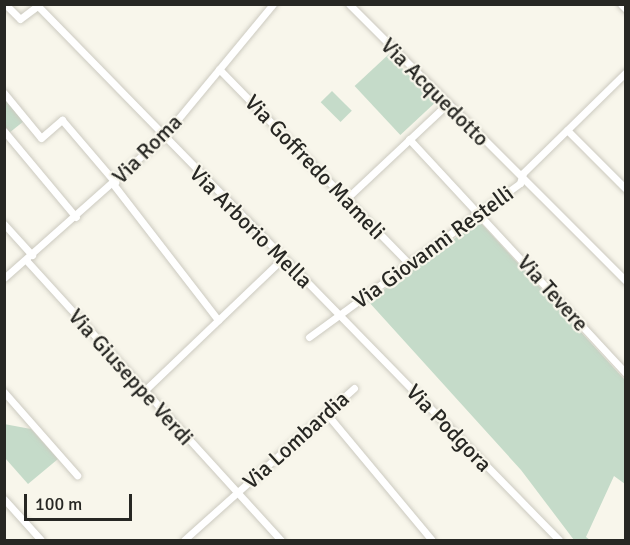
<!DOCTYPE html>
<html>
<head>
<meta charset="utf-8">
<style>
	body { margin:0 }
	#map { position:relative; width:630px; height:545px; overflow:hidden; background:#f8f6eb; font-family:Signika,sans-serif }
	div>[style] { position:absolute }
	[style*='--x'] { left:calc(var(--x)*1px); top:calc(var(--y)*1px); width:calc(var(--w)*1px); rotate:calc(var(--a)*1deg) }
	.green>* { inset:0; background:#c5dbc9; transform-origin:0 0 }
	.roads { filter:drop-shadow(0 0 2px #cccac0) drop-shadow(0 0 2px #cccac0) }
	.minor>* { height:7px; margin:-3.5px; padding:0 3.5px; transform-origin:3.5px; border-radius:3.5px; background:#fff }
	span { translate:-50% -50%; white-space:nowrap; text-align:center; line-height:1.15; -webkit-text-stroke:4.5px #f8f6eb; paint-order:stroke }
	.street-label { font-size:22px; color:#272723 }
	.frame { position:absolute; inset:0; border:6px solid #272723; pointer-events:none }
	.scale { position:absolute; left:24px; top:494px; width:108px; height:27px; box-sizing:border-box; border:3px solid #272723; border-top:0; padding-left:8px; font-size:18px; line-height:21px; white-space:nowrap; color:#272723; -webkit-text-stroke:4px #f8f6eb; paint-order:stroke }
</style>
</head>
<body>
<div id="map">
	<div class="green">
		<i style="left:389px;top:54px;width:67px;height:47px;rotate:47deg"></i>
		<i style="left:332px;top:91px;width:28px;height:16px;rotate:45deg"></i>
		<i style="clip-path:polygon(4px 96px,24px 121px,9px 133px,5px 128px)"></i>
		<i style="clip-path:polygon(479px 221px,625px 380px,625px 484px,614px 476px,586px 537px,590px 540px,574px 540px,521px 470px,368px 301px)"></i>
		<i style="clip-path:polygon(4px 424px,31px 429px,58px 459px,28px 484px,5px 458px)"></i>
	</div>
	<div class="roads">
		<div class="minor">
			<i style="--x:5;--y:4;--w:21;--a:45"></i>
			<i style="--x:20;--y:19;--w:21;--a:-37"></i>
			<i style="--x:36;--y:4;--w:749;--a:45.7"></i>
			<i style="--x:349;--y:4;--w:392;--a:45"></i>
			<i style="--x:621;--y:4;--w:7;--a:45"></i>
			<i style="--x:219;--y:69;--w:274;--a:45.7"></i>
			<i style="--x:4;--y:93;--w:58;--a:50.6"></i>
			<i style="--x:41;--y:138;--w:28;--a:-41"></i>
			<i style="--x:62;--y:120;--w:82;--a:49.5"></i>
			<i style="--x:567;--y:130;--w:83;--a:45"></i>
			<i style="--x:4;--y:131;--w:112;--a:50.1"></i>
			<i style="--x:409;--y:139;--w:319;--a:47.2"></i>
			<i style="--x:113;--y:184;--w:172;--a:52.3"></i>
			<i style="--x:346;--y:199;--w:139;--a:-43.2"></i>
			<i style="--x:4;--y:224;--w:42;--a:47.9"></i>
			<i style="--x:26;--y:260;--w:379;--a:47.7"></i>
			<i style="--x:4;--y:278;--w:213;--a:-41.6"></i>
			<i style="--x:163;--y:137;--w:173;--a:-50.4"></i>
			<i style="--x:309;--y:337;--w:261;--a:-36.1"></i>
			<i style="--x:520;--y:183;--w:10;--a:-73"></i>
			<i style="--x:523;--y:173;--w:144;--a:-44.4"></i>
			<i style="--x:144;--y:391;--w:191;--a:-43.7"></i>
			<i style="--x:4;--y:392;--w:111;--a:48.7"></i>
			<i style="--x:326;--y:413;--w:165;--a:50.2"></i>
			<i style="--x:4;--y:499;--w:55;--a:47.9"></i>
			<i style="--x:184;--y:540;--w:228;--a:-41.8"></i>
		</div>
	</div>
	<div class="street-label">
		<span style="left:435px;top:92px;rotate:45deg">Via Acquedotto</span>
		<span style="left:147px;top:149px;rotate:-45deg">Via Roma</span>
		<span style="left:315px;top:167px;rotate:46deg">Via Goffredo Mameli</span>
		<span style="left:251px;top:227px;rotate:45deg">Via Arborio Mella</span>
		<span style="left:433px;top:247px;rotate:-36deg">Via Giovanni Restelli</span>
		<span style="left:553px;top:293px;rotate:48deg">Via Tevere</span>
		<span style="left:131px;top:377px;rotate:48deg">Via Giuseppe Verdi</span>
		<span style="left:449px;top:428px;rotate:46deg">Via Podgora</span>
		<span style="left:296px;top:440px;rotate:-42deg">Via Lombardia</span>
	</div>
	<div class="frame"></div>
	<div class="scale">100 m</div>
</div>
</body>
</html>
